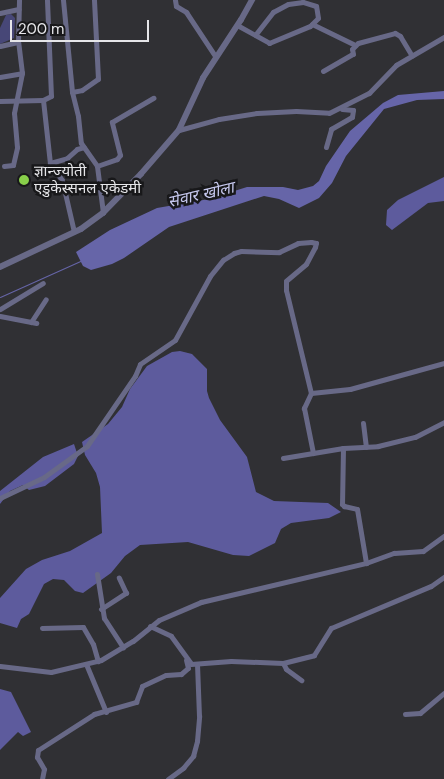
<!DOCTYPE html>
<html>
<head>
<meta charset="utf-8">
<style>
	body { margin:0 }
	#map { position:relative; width:444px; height:779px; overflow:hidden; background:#303034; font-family:"DM Sans","Noto Sans Devanagari",sans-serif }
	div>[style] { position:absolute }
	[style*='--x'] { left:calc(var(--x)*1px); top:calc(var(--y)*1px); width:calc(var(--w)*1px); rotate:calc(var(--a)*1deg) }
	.green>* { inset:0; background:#474777 }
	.forest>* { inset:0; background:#5d5b9d }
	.water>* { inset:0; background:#6665a8 }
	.stream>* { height:1px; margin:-0.5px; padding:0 0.5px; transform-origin:0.5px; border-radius:0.5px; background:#6665a8 }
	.minor>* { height:5px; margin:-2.5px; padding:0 2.5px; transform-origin:2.5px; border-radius:2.5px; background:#686987 }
	.tertiary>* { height:5.5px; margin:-2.75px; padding:0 2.75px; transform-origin:2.75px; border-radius:2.75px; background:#686987 }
	.dots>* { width:14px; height:14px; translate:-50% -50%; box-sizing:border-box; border:2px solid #18181a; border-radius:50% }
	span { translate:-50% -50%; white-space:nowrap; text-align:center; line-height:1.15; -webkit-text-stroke:5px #18181a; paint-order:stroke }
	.poi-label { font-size:15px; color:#e6e6e9 }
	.left { translate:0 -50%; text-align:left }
	.water-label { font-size:16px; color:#c7c9ef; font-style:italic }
	.scale { position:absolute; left:10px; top:20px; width:139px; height:22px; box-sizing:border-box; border:2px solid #e6e6e9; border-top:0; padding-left:6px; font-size:15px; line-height:18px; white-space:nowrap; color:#e6e6e9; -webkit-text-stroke:4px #18181a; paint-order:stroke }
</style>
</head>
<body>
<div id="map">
	<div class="green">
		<i style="clip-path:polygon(11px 14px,15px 18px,14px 38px,0 44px,0 28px,6px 15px)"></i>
	</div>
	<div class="forest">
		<i style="clip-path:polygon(444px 177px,444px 201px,428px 203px,392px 230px,386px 225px,387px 210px,398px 200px)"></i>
		<i style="clip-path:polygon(180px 351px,192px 354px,207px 369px,207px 391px,209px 398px,220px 420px,247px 457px,256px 492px,274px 501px,328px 503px,341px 512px,329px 518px,291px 523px,281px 529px,275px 543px,249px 556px,233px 555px,188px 542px,140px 545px,125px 556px,111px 573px,83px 593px,75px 591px,64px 580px,53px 579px,44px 584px,29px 614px,21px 619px,17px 628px,0 623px,0 598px,26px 569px,42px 560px,70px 551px,102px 533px,100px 487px,96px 473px,85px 455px,82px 442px,108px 424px,122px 407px,130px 389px,147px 366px,172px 352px)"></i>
		<i style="clip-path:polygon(74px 444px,78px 456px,74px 464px,45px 486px,29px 490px,23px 485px,10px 491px,0 504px,0 491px,43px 457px)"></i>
		<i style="clip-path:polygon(0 689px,11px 692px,31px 732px,23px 736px,18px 732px,0 750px)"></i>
	</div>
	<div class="water">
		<i style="clip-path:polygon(444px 91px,444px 99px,417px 100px,384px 109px,346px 156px,332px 183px,319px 198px,299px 208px,279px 199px,264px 196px,169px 227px,124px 258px,112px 264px,91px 270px,83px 266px,76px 252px,110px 230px,157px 208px,209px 199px,247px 187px,283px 187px,298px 190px,313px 186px,319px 181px,326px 166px,350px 131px,383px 103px,398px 95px)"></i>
	</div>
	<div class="stream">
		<i style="--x:0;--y:297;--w:88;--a:-24.2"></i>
	</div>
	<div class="minor">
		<i style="--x:63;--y:0;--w:92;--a:84.4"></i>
		<i style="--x:72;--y:92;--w:25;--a:76"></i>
		<i style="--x:78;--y:116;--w:27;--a:84"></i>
		<i style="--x:81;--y:143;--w:28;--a:55"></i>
		<i style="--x:97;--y:166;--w:21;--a:-19"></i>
		<i style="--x:117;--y:159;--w:5;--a:-53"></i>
		<i style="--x:120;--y:155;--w:34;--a:-104"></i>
		<i style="--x:112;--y:122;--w:48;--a:-30.3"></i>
		<i style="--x:175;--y:0;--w:6;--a:81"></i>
		<i style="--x:176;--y:6;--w:12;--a:31"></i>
		<i style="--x:186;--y:12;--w:53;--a:56.6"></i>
		<i style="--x:0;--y:13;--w:19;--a:-12"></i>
		<i style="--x:312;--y:24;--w:48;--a:26"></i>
		<i style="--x:237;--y:25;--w:37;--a:29"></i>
		<i style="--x:269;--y:43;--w:44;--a:-22.5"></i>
		<i style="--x:310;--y:26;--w:11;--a:-45"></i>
		<i style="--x:318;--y:18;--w:12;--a:-99"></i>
		<i style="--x:316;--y:6;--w:14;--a:-163"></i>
		<i style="--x:303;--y:2;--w:15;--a:172"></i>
		<i style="--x:288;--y:4;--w:17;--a:152"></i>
		<i style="--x:273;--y:12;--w:29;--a:128"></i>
		<i style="--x:0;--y:46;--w:18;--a:-13"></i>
		<i style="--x:323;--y:71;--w:34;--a:-30"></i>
		<i style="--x:353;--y:54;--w:5;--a:-101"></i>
		<i style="--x:352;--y:49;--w:8;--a:-45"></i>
		<i style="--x:358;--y:43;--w:38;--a:-15"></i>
		<i style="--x:395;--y:33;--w:6;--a:31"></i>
		<i style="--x:400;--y:36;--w:23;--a:59"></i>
		<i style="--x:0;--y:77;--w:22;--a:-10"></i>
		<i style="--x:72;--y:92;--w:10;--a:-11"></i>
		<i style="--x:82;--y:90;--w:19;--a:-35"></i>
		<i style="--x:98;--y:79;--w:79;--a:-92.9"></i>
		<i style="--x:43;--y:100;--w:63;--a:83.7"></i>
		<i style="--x:50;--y:163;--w:18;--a:-16"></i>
		<i style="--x:67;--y:158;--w:13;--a:-42"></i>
		<i style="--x:77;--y:149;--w:7;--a:-16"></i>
		<i style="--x:0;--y:101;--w:43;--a:-1.3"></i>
		<i style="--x:43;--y:100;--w:9;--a:-27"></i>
		<i style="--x:51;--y:96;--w:96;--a:-92.4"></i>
		<i style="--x:179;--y:130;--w:41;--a:-15.4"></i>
		<i style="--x:219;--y:119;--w:38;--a:-9"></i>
		<i style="--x:257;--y:113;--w:39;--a:-3"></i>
		<i style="--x:296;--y:111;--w:33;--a:3"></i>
		<i style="--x:329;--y:113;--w:45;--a:-26.6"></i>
		<i style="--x:369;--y:93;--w:39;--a:-46"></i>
		<i style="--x:396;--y:65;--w:56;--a:-30.3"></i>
		<i style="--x:326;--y:147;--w:19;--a:-74"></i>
		<i style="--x:331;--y:129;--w:24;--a:-30"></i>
		<i style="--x:352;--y:117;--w:7;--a:-82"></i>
		<i style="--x:353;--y:110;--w:11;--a:-175"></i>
		<i style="--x:50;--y:163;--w:21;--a:55"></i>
		<i style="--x:62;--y:180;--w:53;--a:77"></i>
		<i style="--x:4;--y:166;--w:9;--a:-6"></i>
		<i style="--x:13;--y:165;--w:18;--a:-77"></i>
		<i style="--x:17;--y:147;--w:34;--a:-95"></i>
		<i style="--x:14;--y:113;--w:41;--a:-78.7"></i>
		<i style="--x:22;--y:73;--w:31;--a:-97"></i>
		<i style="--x:18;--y:42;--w:42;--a:-88.6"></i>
		<i style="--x:97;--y:166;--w:47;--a:82.7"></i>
		<i style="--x:0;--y:309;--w:50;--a:-31.2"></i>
		<i style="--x:0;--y:316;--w:37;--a:11"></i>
		<i style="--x:31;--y:322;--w:27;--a:-57"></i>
		<i style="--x:311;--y:393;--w:39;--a:-6"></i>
		<i style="--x:350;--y:389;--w:98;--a:-15.5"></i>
		<i style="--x:363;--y:423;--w:24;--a:83"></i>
		<i style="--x:343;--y:448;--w:56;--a:91"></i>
		<i style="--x:342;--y:504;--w:3;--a:45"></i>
		<i style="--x:344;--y:506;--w:13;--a:13"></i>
		<i style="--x:357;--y:509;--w:55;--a:80.5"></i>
		<i style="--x:283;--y:458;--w:61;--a:-9.5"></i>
		<i style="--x:343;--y:448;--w:35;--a:-3"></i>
		<i style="--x:378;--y:446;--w:38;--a:-14"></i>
		<i style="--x:415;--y:437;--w:33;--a:-27"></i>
		<i style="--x:0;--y:498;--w:49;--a:-25.5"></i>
		<i style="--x:44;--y:477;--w:53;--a:-35.8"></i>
		<i style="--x:87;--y:446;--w:85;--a:-55.6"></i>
		<i style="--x:135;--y:376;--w:13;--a:-67"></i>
		<i style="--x:140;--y:364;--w:42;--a:-34.4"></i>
		<i style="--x:175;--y:340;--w:73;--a:-61.3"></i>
		<i style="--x:210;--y:276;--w:21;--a:-51"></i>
		<i style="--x:223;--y:260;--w:13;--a:-32"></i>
		<i style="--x:234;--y:253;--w:7;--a:-16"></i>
		<i style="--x:241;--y:251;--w:38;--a:2"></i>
		<i style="--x:279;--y:252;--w:21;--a:-25"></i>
		<i style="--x:298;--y:243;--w:13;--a:-4"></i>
		<i style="--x:311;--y:242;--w:5;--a:11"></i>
		<i style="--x:316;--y:243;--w:4;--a:104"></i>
		<i style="--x:315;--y:247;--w:19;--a:118"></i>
		<i style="--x:306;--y:264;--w:26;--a:140"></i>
		<i style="--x:286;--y:281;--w:9;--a:90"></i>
		<i style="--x:286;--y:290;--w:106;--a:76.4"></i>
		<i style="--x:311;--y:393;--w:17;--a:115"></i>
		<i style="--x:304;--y:408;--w:46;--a:78.7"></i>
		<i style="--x:97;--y:574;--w:45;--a:81"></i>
		<i style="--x:104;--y:618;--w:35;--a:57"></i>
		<i style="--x:101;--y:609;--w:30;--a:-33"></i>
		<i style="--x:126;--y:593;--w:17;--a:-115"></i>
		<i style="--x:150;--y:626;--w:23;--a:25"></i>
		<i style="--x:171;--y:636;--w:34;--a:54"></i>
		<i style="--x:191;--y:664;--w:40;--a:-4.3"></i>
		<i style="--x:231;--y:661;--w:52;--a:2.2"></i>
		<i style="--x:283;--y:663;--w:32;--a:-14"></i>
		<i style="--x:314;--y:655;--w:32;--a:-58"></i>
		<i style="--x:331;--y:628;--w:108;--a:-22.8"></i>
		<i style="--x:431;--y:586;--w:16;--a:-35"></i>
		<i style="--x:42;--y:628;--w:41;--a:-1.4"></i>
		<i style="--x:83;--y:627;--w:20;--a:60"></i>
		<i style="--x:93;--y:644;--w:18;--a:74"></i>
		<i style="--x:283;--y:663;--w:7;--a:63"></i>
		<i style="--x:286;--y:669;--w:19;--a:36"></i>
		<i style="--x:86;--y:664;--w:52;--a:67.4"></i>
		<i style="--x:0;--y:666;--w:51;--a:6.7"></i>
		<i style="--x:51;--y:672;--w:51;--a:-13.5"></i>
		<i style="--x:101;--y:660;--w:37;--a:-31"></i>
		<i style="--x:133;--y:641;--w:33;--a:-39"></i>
		<i style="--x:159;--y:620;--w:46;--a:-23.2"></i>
		<i style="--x:201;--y:602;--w:170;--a:-13.3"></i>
		<i style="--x:366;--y:563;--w:30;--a:-20"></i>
		<i style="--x:394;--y:553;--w:29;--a:-4"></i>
		<i style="--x:423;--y:551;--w:26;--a:-36"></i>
		<i style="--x:405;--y:714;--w:15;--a:-4"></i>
		<i style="--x:420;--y:713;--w:31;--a:-40"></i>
		<i style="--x:42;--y:779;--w:10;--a:-79"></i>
		<i style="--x:44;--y:769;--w:14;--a:-120"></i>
		<i style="--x:37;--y:757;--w:7;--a:-82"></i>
		<i style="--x:38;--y:750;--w:67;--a:-32.7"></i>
		<i style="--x:94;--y:714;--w:44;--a:-15.9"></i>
		<i style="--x:136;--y:702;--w:17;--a:-69"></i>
		<i style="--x:142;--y:686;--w:26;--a:-25"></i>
		<i style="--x:166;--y:675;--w:15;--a:-4"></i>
		<i style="--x:181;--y:674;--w:9;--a:-41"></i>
		<i style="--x:188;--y:668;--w:8;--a:-104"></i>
		<i style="--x:168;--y:779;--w:19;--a:-36"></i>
		<i style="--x:183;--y:768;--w:16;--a:-50"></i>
		<i style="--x:193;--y:756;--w:16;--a:-75"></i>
		<i style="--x:197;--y:741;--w:25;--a:-85"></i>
		<i style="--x:199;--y:716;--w:51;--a:-92.2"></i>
	</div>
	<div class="tertiary">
		<i style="--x:0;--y:267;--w:89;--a:-25.1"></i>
		<i style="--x:81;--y:229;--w:27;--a:-36"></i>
		<i style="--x:103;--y:213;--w:54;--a:-45.7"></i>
		<i style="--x:141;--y:174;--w:58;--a:-49.2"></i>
		<i style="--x:179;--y:130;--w:57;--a:-65.2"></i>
		<i style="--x:203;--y:78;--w:69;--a:-56.8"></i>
		<i style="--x:241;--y:20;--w:23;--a:-61"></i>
	</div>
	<div class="dots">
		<i style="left:24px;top:180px;background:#88cf4a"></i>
	</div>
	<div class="poi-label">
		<span class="left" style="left:34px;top:180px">ज्ञान्ज्योती<br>एडुकेस्सनल एकेडमी</span>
	</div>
	<div class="water-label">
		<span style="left:201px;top:195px;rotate:-13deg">सेवार खोला</span>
	</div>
	<div class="scale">200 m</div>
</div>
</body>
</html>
